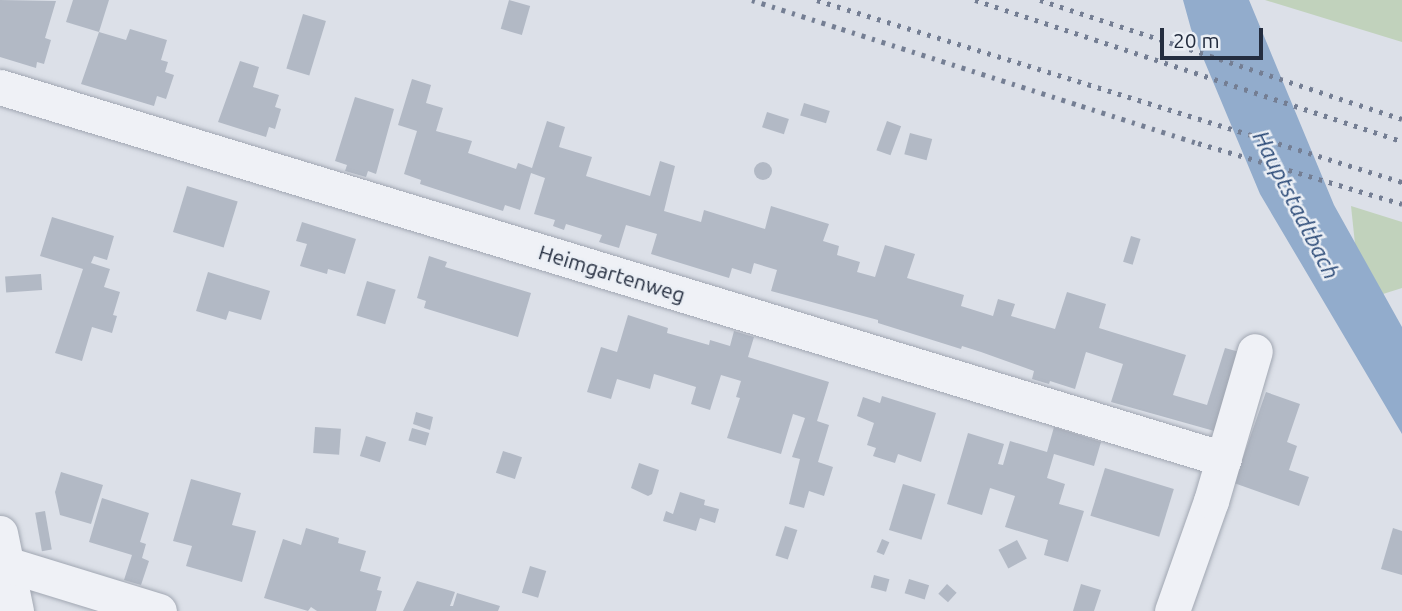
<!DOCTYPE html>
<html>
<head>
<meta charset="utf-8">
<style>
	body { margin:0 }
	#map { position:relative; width:1402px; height:611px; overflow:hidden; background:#dce0e8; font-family:Ubuntu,sans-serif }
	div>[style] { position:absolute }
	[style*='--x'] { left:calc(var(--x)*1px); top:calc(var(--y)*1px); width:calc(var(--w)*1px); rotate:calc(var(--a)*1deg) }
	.green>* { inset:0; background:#c1d2bc }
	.water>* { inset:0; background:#92accc }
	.building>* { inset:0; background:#b2b9c5; transform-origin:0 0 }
	.round { border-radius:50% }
	.roads { filter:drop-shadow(0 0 2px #a1a7b2) drop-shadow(0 0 2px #a1a7b2) }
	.street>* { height:35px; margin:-17.5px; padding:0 17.5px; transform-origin:17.5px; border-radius:17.5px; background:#eff1f6 }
	.rail>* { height:5px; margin-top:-2.5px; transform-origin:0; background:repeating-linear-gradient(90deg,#747e93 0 3.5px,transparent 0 10.5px) }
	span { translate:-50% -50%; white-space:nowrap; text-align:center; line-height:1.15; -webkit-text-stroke:5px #ebeff5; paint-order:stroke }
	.street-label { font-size:21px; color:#242d3f }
	.water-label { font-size:23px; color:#2b4a77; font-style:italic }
	.scale { position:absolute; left:1160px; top:28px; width:103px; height:32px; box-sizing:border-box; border:4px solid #242d3f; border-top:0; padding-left:9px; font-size:21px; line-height:24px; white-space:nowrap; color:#242d3f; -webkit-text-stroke:5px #ebeff5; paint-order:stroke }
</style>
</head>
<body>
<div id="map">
	<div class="green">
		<i style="clip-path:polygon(1265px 0,1402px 0,1402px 42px)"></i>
		<i style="clip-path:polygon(1351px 206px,1402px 222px,1402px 288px,1383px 294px,1355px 244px)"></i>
	</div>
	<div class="water">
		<i style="clip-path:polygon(1183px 0,1249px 0,1334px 205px,1402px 327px,1402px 434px,1260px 194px,1191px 29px)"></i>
	</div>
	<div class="building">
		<i style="clip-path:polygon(0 0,56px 1px,45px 38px,51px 40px,44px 64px,37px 62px,36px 68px,0 57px)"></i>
		<i style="clip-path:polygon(73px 0,109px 0,99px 32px,66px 22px)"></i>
		<i style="left:509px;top:0;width:22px;height:30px;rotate:16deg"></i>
		<i style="left:303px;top:14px;width:24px;height:57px;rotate:17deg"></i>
		<i style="clip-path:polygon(130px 29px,167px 40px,161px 60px,168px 62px,165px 72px,174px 75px,166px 99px,157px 96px,154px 106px,81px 84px,99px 32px,126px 40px)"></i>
		<i style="clip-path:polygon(240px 61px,259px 67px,253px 87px,279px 95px,275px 107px,281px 109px,275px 129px,269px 127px,266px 137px,218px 122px)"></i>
		<i style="clip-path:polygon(412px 79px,431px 85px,426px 103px,443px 108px,436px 131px,472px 141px,468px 153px,516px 169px,518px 163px,532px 168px,547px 121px,565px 127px,559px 147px,592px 157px,586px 176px,650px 196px,660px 161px,675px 166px,664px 211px,701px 222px,704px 210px,765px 229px,771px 206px,829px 224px,823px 241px,839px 246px,837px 255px,860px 262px,857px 272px,875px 277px,885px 245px,915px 254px,907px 278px,964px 295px,961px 306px,993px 316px,998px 299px,1015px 304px,1011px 316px,1055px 329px,1067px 292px,1106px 304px,1099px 328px,1186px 355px,1173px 395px,1207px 405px,1225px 348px,1250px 355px,1225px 434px,1111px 402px,1123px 364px,1086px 352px,1075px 389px,1050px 381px,1049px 384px,1032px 379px,1034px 371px,981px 352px,962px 346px,961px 349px,878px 323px,878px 320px,771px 291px,777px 270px,754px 263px,751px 274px,732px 268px,729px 278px,651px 254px,657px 234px,626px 225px,619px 248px,599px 242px,602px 235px,566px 224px,564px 230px,553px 226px,555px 220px,534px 214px,545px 178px,531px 173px,520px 210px,505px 205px,503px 211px,420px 184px,421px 180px,404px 174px,417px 131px,398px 125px)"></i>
		<i style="clip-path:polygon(355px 97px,394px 109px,376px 174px,368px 171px,366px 177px,345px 171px,347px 165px,335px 161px)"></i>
		<i style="left:804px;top:103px;width:27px;height:13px;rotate:17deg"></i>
		<i style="left:767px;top:112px;width:23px;height:16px;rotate:18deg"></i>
		<i style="left:887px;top:121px;width:15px;height:31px;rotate:20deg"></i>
		<i style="left:910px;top:133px;width:23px;height:22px;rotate:15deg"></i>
		<i class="round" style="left:754px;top:162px;width:18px;height:18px"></i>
		<i style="left:187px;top:186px;width:53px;height:48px;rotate:17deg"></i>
		<i style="clip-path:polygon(52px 217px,114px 236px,107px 260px,94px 256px,91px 263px,110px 269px,104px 287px,120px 292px,113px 315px,117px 316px,112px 333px,92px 327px,82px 361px,55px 353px,83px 269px,40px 256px)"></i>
		<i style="clip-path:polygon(302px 222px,356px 239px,345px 274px,328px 269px,327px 274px,300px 266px,307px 244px,296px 241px)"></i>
		<i style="left:1131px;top:236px;width:10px;height:27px;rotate:17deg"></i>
		<i style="clip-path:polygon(429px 256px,447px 262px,445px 267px,531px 293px,518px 337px,424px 308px,426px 301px,417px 298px)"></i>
		<i style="clip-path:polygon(208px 272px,270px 291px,261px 320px,229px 311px,226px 320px,196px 311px)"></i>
		<i style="left:41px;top:274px;width:16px;height:36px;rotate:86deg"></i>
		<i style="left:367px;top:281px;width:30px;height:36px;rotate:17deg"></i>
		<i style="clip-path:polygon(628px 315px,668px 328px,667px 333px,709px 345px,710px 340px,730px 346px,734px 331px,754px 337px,748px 357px,829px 382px,817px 421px,829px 425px,818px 462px,833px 467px,824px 496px,809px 491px,804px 508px,789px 504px,800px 459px,792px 457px,805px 418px,793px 414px,781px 454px,727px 438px,740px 398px,736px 397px,741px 381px,721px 375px,710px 410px,691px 404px,696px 387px,654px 374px,650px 389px,617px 379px,611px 399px,587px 392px,601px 347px,617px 352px)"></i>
		<i style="clip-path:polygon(1266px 392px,1300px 404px,1287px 442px,1297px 446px,1289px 470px,1309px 477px,1299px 506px,1234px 483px)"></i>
		<i style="clip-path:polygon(882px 396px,936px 413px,921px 462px,898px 454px,895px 463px,873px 456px,876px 448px,867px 445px,874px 423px,857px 416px,863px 397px,880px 403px)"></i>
		<i style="clip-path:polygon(416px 412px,433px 417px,430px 430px,413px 424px)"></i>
		<i style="left:315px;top:427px;width:26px;height:26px;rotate:4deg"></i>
		<i style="clip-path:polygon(1054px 427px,1101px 442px,1094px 466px,1054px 454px,1047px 478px,1065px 484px,1059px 504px,1084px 511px,1068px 562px,1044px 555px,1048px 540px,1005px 527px,1015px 496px,990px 488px,982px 515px,947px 504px,968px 433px,1004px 444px,998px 464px,1003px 465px,1010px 441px,1047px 452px)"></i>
		<i style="left:412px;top:428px;width:18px;height:13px;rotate:16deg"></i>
		<i style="left:366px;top:436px;width:21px;height:21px;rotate:17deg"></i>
		<i style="left:503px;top:451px;width:20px;height:23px;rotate:18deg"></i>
		<i style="clip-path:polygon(639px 463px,659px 470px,652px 494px,648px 496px,631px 488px)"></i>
		<i style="left:1105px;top:468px;width:72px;height:50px;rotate:17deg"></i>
		<i style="clip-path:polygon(61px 472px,103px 485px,91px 524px,60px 515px,55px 492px)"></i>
		<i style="clip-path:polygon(191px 479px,241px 493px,232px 525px,256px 531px,242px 582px,186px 566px,192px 546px,173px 541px)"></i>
		<i style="left:903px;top:484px;width:34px;height:48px;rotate:17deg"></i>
		<i style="clip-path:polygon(680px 492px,705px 500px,704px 505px,719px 509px,715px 523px,700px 518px,696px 531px,663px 521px,666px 511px,673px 514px)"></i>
		<i style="clip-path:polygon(102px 498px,149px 513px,140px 542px,146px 544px,142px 558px,149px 561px,141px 585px,124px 580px,132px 555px,89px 542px)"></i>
		<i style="left:45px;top:511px;width:39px;height:10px;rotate:80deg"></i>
		<i style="left:785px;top:526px;width:13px;height:31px;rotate:18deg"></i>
		<i style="clip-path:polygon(306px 528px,339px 538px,338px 543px,366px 551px,360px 571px,381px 577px,377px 590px,382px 591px,376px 611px,317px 611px,311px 607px,308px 611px,264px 598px,283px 539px,301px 545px)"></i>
		<i style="clip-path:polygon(1393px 528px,1402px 531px,1402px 575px,1381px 569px)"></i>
		<i style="left:882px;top:539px;width:8px;height:14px;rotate:23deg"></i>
		<i style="left:1017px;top:540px;width:21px;height:21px;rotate:62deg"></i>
		<i style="left:530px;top:566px;width:17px;height:28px;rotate:17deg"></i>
		<i style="left:874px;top:575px;width:16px;height:13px;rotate:15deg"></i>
		<i style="left:909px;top:579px;width:21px;height:15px;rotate:17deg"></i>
		<i style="clip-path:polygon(417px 581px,455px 592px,450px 606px,453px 606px,457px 593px,500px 606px,498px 611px,403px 611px)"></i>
		<i style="left:947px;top:584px;width:13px;height:13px;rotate:42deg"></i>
		<i style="clip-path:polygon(1081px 584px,1101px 590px,1094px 611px,1073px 611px)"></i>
	</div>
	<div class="roads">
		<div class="street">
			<i style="--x:0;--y:87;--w:1279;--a:16.91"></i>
			<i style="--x:0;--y:533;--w:80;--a:78.4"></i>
			<i style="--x:6;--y:564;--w:160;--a:17.1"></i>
			<i style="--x:1172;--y:611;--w:117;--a:-70.5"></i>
			<i style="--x:1211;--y:501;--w:156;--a:-73.7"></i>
		</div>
	</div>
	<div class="rail">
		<i style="--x:752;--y:0;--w:468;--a:17.8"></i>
		<i style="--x:1198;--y:143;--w:213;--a:16.6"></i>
		<i style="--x:817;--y:0;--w:613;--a:17.28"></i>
		<i style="--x:975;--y:0;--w:450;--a:18.3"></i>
		<i style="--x:1040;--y:0;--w:381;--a:18.2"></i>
	</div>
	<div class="street-label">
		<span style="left:612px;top:273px;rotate:17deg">Heimgartenweg</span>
	</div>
	<div class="water-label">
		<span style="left:1296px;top:205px;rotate:63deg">Hauptstadtbach</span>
	</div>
	<div class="scale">20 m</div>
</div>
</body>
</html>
